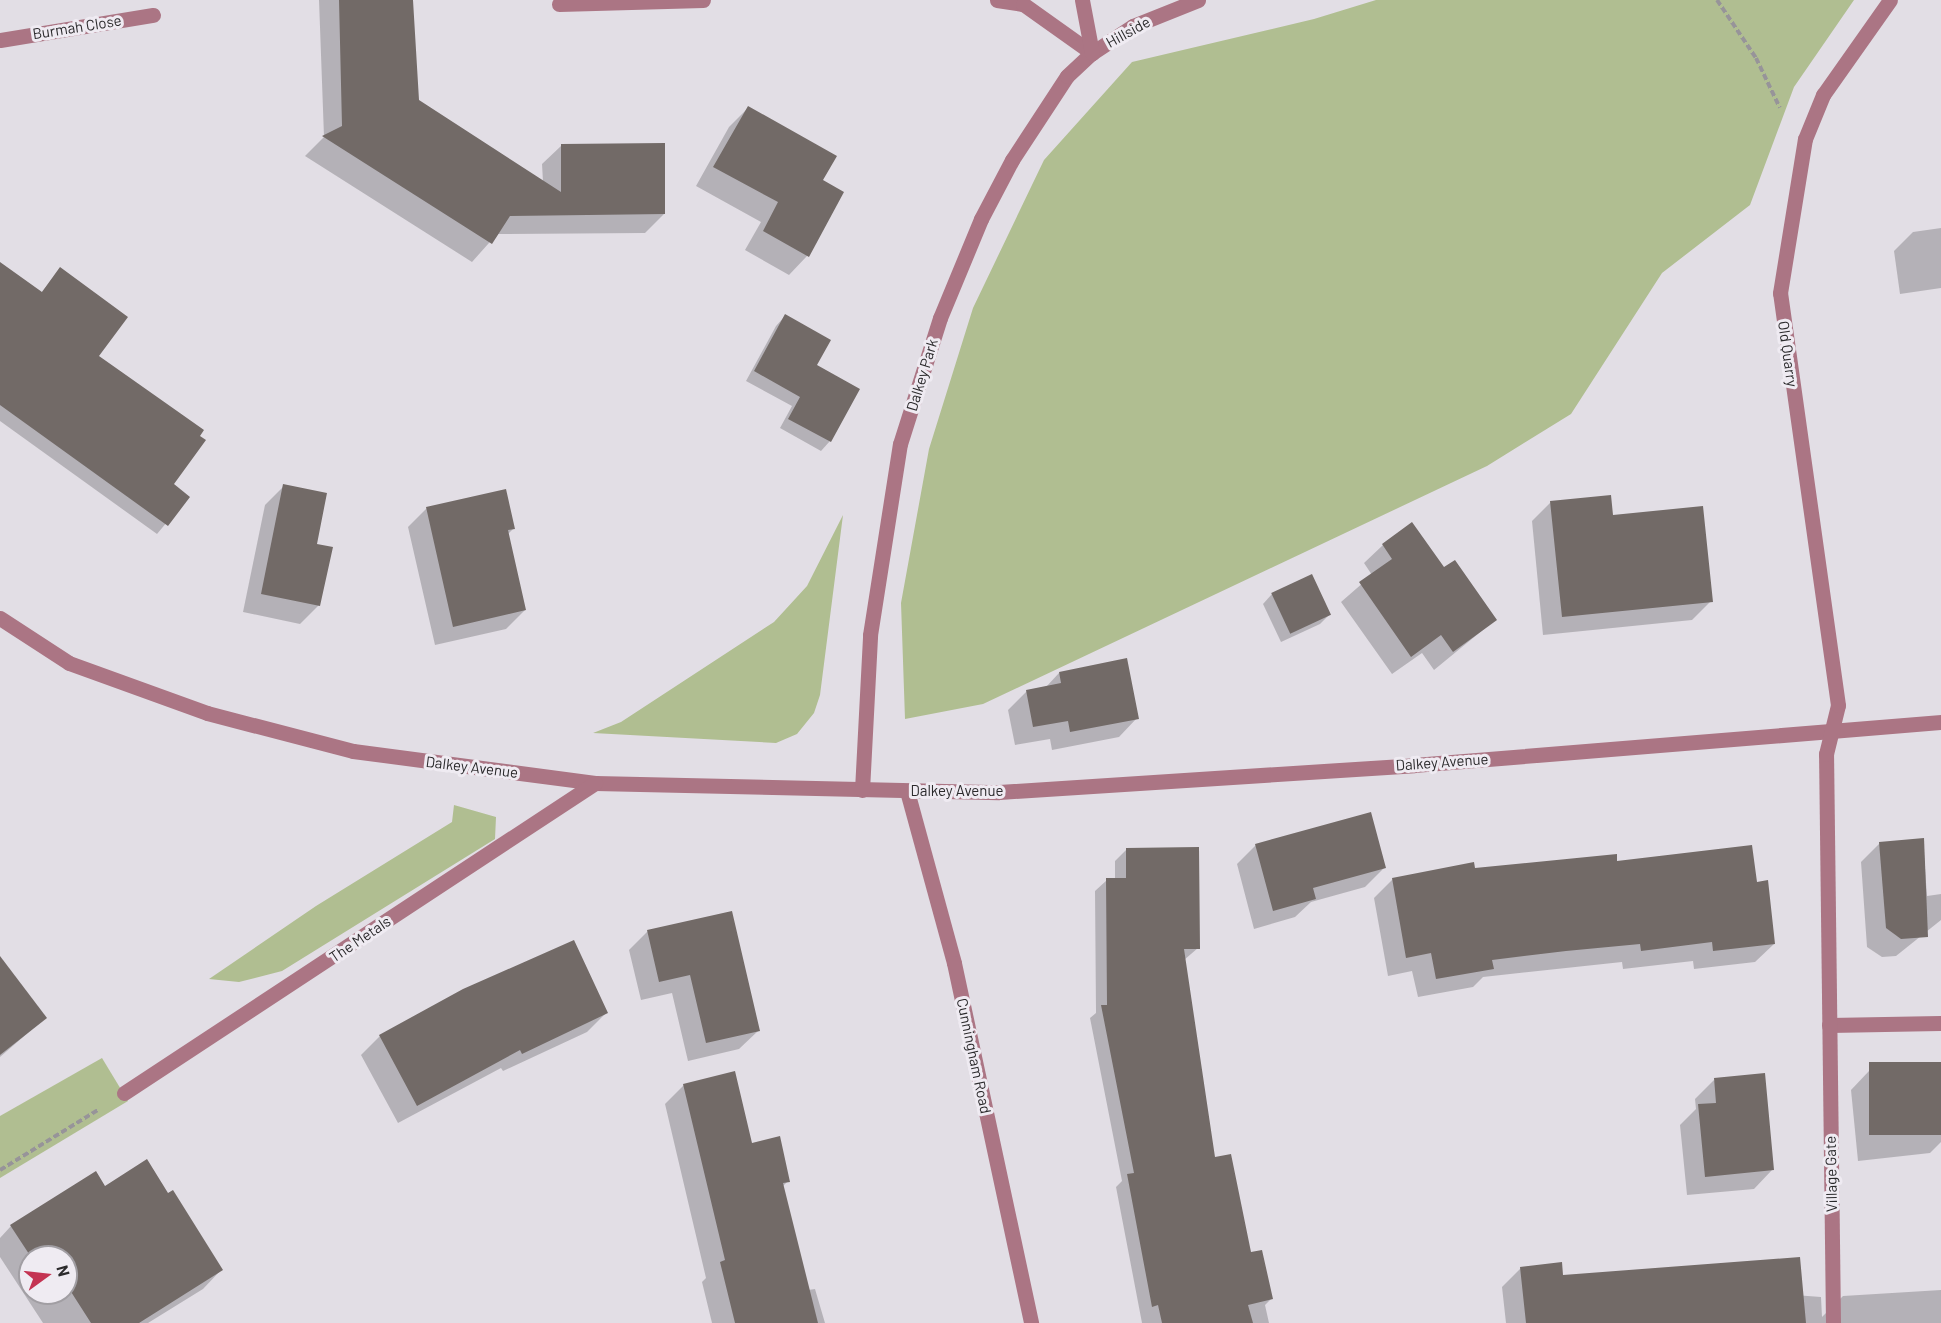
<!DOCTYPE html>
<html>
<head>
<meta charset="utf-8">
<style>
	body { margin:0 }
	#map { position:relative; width:1941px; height:1323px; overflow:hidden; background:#e2dee5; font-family:Barlow,sans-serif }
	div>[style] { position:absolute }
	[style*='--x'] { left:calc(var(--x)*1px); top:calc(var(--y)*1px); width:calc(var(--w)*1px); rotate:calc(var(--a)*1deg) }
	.green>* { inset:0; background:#b0be91 }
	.shadow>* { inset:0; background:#0003 }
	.building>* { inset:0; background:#726a67; transform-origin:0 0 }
	.path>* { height:4px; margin-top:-2px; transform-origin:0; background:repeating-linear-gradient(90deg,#979499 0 6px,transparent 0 9px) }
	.minor>* { height:15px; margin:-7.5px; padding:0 7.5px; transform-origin:7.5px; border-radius:7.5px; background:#ab7584 }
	span { translate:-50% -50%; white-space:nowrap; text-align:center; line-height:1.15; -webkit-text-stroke:6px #efebf2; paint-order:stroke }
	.street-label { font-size:15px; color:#2b2a2c }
	.north { position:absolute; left:18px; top:1245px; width:60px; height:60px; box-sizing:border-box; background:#efebf2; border:2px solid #a19ea3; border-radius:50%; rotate:75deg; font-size:16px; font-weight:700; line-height:24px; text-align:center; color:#2b2a2c }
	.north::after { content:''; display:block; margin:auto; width:21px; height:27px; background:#c43352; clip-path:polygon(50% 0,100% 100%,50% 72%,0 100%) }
</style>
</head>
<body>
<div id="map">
	<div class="green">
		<i style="clip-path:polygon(1376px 0,1854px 0,1794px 87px,1750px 205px,1662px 273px,1571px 414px,1487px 466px,983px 704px,905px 719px,901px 603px,929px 449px,973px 308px,1044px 160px,1132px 62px,1314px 19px)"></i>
		<i style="clip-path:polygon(843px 515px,820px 695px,814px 713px,797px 734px,776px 743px,593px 733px,621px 722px,774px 622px,807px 586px)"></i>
		<i style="clip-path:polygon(454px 805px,496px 817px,495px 839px,282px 971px,239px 982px,209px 979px,316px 906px,452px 822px)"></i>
		<i style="clip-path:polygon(102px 1058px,128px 1101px,0 1178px,0 1116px)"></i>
	</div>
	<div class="shadow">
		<i style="clip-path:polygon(319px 0,412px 0,417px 101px,543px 182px,542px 164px,561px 146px,664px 214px,645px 233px,497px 234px,472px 262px,305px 156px,324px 137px)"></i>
		<i style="clip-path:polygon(748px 108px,821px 181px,807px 256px,789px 275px,745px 250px,761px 222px,696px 186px,729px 127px)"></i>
		<i style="clip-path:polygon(1941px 228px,1941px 288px,1900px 294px,1894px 251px,1913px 232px)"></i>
		<i style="clip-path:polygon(0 264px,41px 293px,60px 269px,97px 356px,172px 485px,188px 497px,157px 534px,0 421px)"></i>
		<i style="clip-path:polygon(785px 316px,815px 366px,858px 390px,830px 441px,821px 451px,780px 428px,792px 406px,746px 381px,776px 326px)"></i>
		<i style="clip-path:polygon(284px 486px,315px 545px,319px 605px,300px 624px,243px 612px,265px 505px)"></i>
		<i style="clip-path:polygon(1551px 502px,1612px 517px,1711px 601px,1692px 620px,1543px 635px,1532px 521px)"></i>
		<i style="clip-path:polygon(427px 508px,513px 529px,508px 534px,525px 610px,506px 629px,435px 645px,408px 527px)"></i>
		<i style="clip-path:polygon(1383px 545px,1444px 569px,1495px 620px,1434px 670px,1422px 653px,1392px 674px,1341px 602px,1372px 575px,1364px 563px)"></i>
		<i style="clip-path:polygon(1272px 594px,1329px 615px,1320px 624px,1281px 642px,1263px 604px)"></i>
		<i style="clip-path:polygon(1059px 673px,1137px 718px,1119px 737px,1052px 750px,1050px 739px,1015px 745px,1008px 710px,1027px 691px,1046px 687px)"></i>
		<i style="clip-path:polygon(1923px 840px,1927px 896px,1941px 894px,1941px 920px,1896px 956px,1882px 957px,1867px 947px,1861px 862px,1880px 843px)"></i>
		<i style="clip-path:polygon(1256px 845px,1384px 868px,1365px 887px,1311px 902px,1295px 917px,1254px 929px,1237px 864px)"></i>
		<i style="clip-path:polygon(1127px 849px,1198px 948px,1184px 960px,1214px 1159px,1250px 1254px,1272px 1298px,1265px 1305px,1269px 1323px,1142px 1323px,1116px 1187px,1122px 1181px,1090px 1018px,1096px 1013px,1095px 891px,1107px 880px,1115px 879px,1115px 861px)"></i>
		<i style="clip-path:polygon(1616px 863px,1756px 883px,1774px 944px,1755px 962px,1694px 969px,1693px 961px,1623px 969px,1622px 962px,1483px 977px,1473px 987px,1418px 997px,1412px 971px,1388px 976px,1374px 898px,1393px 879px,1473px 869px)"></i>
		<i style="clip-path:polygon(648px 931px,758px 1031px,739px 1049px,688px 1061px,672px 993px,641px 1000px,629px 950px)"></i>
		<i style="clip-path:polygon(0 995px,45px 1018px,0 1057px)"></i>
		<i style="clip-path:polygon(606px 1013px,587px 1032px,503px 1071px,501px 1068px,398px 1123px,361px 1055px,380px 1036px)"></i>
		<i style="clip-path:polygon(1941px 1064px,1941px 1142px,1930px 1153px,1858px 1161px,1851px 1090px,1869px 1071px)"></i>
		<i style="clip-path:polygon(1714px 1080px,1772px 1170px,1754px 1189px,1687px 1195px,1680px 1125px,1696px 1109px,1695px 1099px)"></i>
		<i style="clip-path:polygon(684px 1085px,788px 1181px,782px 1187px,808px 1290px,815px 1289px,825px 1323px,712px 1323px,702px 1282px,706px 1278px,665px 1104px)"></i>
		<i style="clip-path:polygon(evenodd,105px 1188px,167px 1195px,221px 1270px,203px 1289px,148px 1323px,43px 1323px,0 1257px,0 1238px,11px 1226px,105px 1188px,30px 1257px,66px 1257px,66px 1293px,30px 1293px,30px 1257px)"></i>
		<i style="clip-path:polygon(1521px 1268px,1562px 1277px,1821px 1297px,1822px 1317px,1843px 1296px,1941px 1290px,1941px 1323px,1506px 1323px,1502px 1287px)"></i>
	</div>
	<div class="building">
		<i style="clip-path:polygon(339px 0,413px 0,419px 100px,561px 192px,561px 144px,665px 143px,665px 214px,510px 216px,492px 244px,322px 136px,342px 126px)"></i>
		<i style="clip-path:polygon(748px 106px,837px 156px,823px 180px,844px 192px,809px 257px,763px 231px,778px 202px,713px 167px)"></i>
		<i style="clip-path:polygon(0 262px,42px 292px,60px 267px,128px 317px,99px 356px,204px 430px,200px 436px,206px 440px,174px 484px,190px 497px,168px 526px,0 405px)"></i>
		<i style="clip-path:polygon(785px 314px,831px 340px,817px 365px,860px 389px,831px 442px,788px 419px,800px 397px,754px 371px)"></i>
		<i style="clip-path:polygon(283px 484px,327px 493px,317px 544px,333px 547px,320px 606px,261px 594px)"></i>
		<i style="clip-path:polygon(506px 489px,515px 529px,508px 530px,526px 610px,453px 627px,426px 507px)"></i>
		<i style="clip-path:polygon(1611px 495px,1613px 515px,1703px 506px,1713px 602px,1562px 617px,1550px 501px)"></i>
		<i style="clip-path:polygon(1412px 522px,1444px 567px,1455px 560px,1497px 620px,1453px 652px,1441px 635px,1411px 657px,1359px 582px,1392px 559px,1382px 544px)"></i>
		<i style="left:1312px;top:574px;width:45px;height:45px;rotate:65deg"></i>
		<i style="clip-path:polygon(1127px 658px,1139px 719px,1070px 732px,1068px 721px,1033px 727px,1026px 690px,1061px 683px,1059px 672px)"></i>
		<i style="clip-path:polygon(1371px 812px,1386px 868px,1313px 888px,1316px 899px,1273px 911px,1255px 844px)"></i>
		<i style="clip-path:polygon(1924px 838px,1928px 937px,1901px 939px,1886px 928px,1879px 842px)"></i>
		<i style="clip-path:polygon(1752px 845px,1757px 882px,1768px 880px,1775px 944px,1713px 951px,1712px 942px,1641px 951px,1640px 944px,1566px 951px,1492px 960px,1494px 969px,1436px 979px,1431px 953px,1406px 958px,1392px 878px,1474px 862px,1475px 868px,1617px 854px,1617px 861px)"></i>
		<i style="clip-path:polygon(1199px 847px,1200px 949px,1184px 949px,1215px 1157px,1231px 1154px,1251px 1252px,1262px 1250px,1273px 1299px,1248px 1305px,1253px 1323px,1162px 1323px,1158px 1305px,1152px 1307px,1127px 1174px,1134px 1173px,1101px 1005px,1107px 1005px,1106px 878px,1126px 878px,1126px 848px)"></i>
		<i style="clip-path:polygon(732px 911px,760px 1031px,706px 1043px,690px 975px,659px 982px,647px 930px)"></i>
		<i style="clip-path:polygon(574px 940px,608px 1013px,522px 1054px,520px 1050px,417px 1106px,379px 1035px,463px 989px)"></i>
		<i style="clip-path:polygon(0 956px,47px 1018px,0 1055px)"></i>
		<i style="left:1941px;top:1062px;width:73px;height:72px;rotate:90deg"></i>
		<i style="clip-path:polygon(735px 1071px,752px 1143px,780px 1136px,790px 1182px,783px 1183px,818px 1323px,735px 1323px,720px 1262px,725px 1260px,683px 1084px)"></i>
		<i style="clip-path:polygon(1765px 1073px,1774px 1170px,1705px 1177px,1698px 1104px,1716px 1103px,1714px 1078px)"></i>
		<i style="clip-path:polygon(147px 1159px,168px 1193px,173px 1190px,223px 1270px,139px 1323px,91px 1323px,66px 1284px,66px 1257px,31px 1257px,10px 1225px,96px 1171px,105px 1186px)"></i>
		<i style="clip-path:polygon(1800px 1257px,1806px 1323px,1526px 1323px,1520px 1267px,1562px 1262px,1563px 1275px)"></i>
	</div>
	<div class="path">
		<i style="--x:1717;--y:0;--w:70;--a:56.1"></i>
		<i style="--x:1756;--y:58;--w:55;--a:64.4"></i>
		<i style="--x:0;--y:1170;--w:115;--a:-31.5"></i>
	</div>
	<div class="minor">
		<i style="--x:997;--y:0;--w:26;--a:9"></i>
		<i style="--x:1023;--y:4;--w:85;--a:35.4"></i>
		<i style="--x:1092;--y:53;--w:49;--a:-33.4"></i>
		<i style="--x:1133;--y:26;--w:70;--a:-21.8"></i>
		<i style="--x:559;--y:4;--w:144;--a:-1.6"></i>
		<i style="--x:0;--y:40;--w:155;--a:-9.3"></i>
		<i style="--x:0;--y:618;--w:82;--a:33.1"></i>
		<i style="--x:69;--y:663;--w:147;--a:19.9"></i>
		<i style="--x:207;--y:713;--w:151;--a:14.6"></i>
		<i style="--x:353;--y:751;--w:244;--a:7.5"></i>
		<i style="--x:595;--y:783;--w:404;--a:1.3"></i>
		<i style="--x:999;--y:792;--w:416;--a:-3.7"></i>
		<i style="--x:1414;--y:765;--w:529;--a:-4.66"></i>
		<i style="--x:862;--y:790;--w:155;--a:-87"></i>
		<i style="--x:870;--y:635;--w:193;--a:-81.1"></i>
		<i style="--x:900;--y:444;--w:132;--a:-72.4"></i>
		<i style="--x:940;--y:318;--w:107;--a:-67.5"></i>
		<i style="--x:981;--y:219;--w:67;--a:-62.3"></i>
		<i style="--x:1012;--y:160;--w:100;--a:-56.8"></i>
		<i style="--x:1067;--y:76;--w:34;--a:-43"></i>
		<i style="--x:1092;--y:53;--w:54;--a:-100.7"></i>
		<i style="--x:907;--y:791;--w:178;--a:74.7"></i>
		<i style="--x:954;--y:963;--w:368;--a:77.9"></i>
		<i style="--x:1829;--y:1025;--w:111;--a:-1"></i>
		<i style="--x:124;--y:1093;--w:564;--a:-33.35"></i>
		<i style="--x:1833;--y:1323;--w:569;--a:-90.7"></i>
		<i style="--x:1826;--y:754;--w:50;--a:-76.2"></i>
		<i style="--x:1838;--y:705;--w:416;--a:-98"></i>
		<i style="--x:1780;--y:293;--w:156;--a:-80.8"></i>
		<i style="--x:1805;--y:139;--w:48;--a:-67.8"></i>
		<i style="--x:1823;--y:95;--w:116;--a:-54.8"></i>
	</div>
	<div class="street-label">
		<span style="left:77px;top:27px;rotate:-9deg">Burmah Close</span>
		<span style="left:1128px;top:32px;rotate:-29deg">Hillside</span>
		<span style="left:1788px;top:354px;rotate:82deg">Old Quarry</span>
		<span style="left:922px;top:375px;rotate:-73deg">Dalkey Park</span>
		<span style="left:1442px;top:762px;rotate:-4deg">Dalkey Avenue</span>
		<span style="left:472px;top:767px;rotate:7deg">Dalkey Avenue</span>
		<span style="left:957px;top:791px">Dalkey Avenue</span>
		<span style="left:360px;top:939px;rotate:-34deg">The Metals</span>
		<span style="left:974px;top:1056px;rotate:78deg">Cunningham Road</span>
		<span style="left:1831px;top:1174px;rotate:-91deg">Village Gate</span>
	</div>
	<div class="north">N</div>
</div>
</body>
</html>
